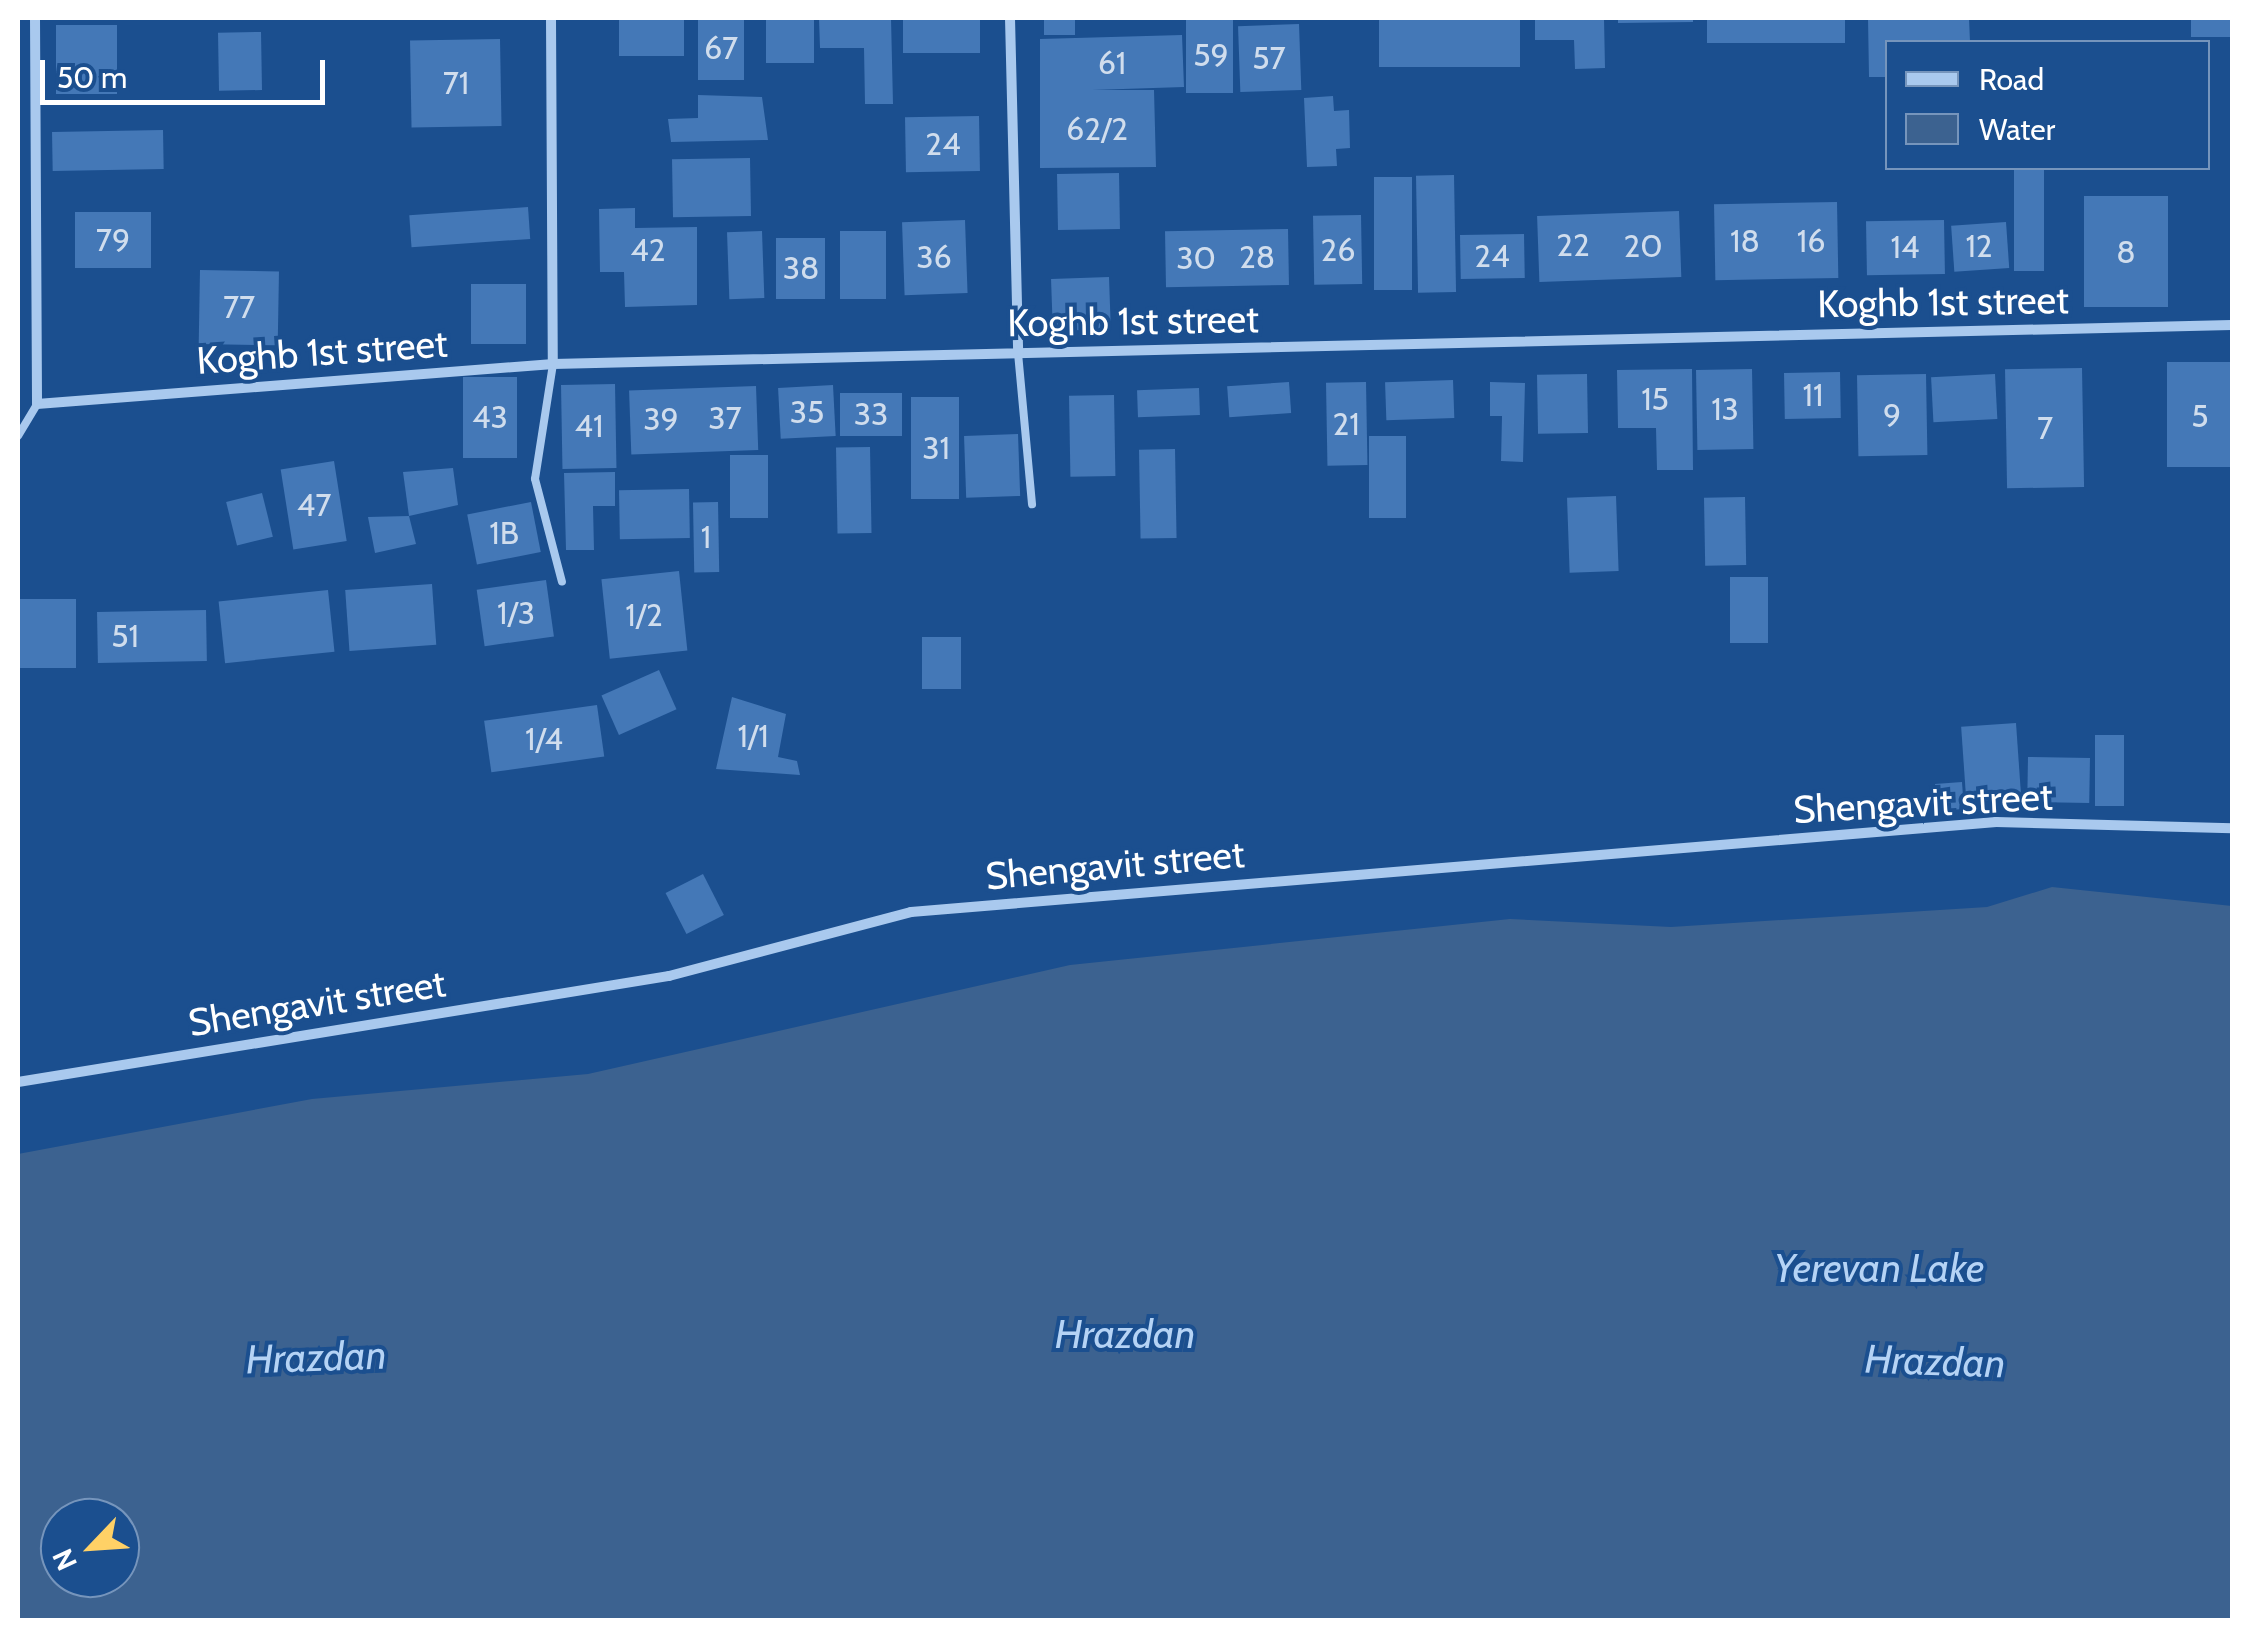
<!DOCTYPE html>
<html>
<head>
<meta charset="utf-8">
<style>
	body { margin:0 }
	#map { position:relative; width:2250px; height:1638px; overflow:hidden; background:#1b4f8f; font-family:Cabin,sans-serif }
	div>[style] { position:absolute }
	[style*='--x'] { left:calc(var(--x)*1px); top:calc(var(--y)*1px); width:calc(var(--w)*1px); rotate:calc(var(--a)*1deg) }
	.water>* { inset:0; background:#3c6290 }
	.building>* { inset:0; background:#4478b7; transform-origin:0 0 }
	.lane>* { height:8px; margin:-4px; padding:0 4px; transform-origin:4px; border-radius:4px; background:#a9c9ee }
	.street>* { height:10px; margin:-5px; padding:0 5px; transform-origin:5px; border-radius:5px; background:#a9c9ee }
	span { translate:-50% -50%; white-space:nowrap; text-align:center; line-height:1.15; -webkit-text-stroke:8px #1b4f8f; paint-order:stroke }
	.number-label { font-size:32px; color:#d0dded }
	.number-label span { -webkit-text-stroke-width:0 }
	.street-label { font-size:38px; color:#fff }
	.water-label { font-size:40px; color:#b5d3f5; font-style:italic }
	.frame { position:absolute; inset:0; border:20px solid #fff; pointer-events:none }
	.legend { position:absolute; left:1885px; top:40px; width:325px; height:130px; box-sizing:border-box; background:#1b4f8f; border:2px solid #7695bc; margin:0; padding:12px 18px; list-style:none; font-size:30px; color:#fff }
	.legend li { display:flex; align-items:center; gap:20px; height:50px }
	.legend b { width:50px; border:2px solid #7695bc }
	.north { position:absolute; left:40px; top:1498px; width:100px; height:100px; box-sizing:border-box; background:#1b4f8f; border:2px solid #7695bc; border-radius:50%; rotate:245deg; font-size:28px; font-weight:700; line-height:40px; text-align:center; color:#fff }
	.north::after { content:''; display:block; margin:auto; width:35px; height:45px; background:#ffd166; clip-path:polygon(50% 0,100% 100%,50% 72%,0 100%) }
	.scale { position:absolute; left:40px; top:60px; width:285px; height:45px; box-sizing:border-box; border:5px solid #fff; border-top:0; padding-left:12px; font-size:30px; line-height:35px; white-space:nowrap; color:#fff; -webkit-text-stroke:8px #1b4f8f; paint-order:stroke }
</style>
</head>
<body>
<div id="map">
	<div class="water">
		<i style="clip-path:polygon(evenodd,2052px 887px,2232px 906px,2232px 1620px,18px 1620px,18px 1154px,312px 1099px,588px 1074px,1070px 965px,1510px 919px,1671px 927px,1987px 907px,2052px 887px,60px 1518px,120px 1518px,120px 1578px,60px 1578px,60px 1518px)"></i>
	</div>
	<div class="building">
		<i style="left:619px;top:18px;width:65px;height:38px"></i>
		<i style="left:698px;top:18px;width:46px;height:62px"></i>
		<i style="left:766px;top:18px;width:48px;height:45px"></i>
		<i style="clip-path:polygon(819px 18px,891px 18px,893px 104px,865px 104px,864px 48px,820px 48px)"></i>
		<i style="left:903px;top:18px;width:77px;height:35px"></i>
		<i style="left:1044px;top:18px;width:31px;height:17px"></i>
		<i style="left:1186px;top:18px;width:47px;height:75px"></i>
		<i style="left:1379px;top:18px;width:141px;height:49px"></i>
		<i style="clip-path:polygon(1535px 18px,1604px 18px,1605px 68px,1575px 69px,1574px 40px,1535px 40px)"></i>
		<i style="clip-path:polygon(1618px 18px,1693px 18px,1693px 22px,1618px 23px)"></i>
		<i style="left:1707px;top:18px;width:138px;height:25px"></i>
		<i style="clip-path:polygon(1868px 18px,1969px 18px,1970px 42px,1888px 42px,1888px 77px,1869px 77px)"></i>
		<i style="left:2191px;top:18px;width:41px;height:19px"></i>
		<i style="left:1299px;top:24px;width:66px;height:61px;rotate:88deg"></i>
		<i style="left:56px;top:25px;width:61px;height:69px"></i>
		<i style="left:261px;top:32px;width:58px;height:43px;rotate:89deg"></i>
		<i style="clip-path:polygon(1182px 35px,1184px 87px,1092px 90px,1154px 90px,1156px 167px,1040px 168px,1040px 39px)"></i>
		<i style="left:500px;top:39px;width:87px;height:90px;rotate:89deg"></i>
		<i style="clip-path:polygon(698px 95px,762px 97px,768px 140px,671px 142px,668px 119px,698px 118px)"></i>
		<i style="clip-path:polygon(1333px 96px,1334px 111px,1349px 110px,1350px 148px,1336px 149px,1337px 166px,1307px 167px,1304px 98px)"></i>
		<i style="left:979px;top:116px;width:55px;height:74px;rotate:89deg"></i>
		<i style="left:163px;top:130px;width:39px;height:111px;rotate:89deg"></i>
		<i style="left:750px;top:158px;width:58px;height:78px;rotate:89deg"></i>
		<i style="left:2014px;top:168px;width:30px;height:103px"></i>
		<i style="left:1119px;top:173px;width:56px;height:62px;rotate:89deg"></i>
		<i style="left:1454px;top:175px;width:117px;height:38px;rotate:89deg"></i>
		<i style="left:1374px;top:177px;width:38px;height:113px"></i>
		<i style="left:2084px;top:196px;width:84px;height:111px"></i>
		<i style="left:1837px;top:202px;width:76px;height:123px;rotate:89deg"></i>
		<i style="left:528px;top:207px;width:32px;height:119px;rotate:86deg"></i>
		<i style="clip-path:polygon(635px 208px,635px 228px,697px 227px,697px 305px,625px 307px,624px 272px,600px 272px,599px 209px)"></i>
		<i style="left:1679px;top:211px;width:66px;height:142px;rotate:88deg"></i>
		<i style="left:75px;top:212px;width:76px;height:56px"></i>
		<i style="left:1361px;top:215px;width:69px;height:48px;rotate:89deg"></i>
		<i style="left:965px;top:220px;width:73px;height:63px;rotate:88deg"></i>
		<i style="left:1944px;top:220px;width:54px;height:78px;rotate:89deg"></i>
		<i style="left:2006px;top:222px;width:46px;height:55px;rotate:86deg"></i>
		<i style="left:1288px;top:229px;width:56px;height:123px;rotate:89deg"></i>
		<i style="left:762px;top:231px;width:67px;height:35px;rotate:88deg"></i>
		<i style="left:840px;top:231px;width:46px;height:68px"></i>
		<i style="left:1524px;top:234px;width:44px;height:64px;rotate:89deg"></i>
		<i style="left:776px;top:238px;width:49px;height:61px"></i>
		<i style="left:200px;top:270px;width:79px;height:74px;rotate:1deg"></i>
		<i style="left:1109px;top:277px;width:52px;height:58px;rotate:88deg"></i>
		<i style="left:471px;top:284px;width:55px;height:60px"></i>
		<i style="left:2232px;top:362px;width:105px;height:65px;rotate:90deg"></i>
		<i style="left:2082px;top:368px;width:119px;height:77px;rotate:89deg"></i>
		<i style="clip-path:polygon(1692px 369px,1693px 470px,1657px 470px,1656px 428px,1618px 428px,1617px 370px)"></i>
		<i style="left:1752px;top:369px;width:80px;height:56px;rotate:89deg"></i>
		<i style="left:1840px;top:372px;width:46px;height:56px;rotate:89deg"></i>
		<i style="left:1587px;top:374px;width:59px;height:50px;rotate:89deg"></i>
		<i style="left:1926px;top:374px;width:81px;height:69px;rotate:89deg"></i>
		<i style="left:1995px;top:374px;width:45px;height:64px;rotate:87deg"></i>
		<i style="left:463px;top:377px;width:54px;height:81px"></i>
		<i style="left:1453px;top:380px;width:38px;height:68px;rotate:88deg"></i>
		<i style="left:1289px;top:382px;width:31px;height:62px;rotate:86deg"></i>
		<i style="left:1366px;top:382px;width:83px;height:40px;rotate:89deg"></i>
		<i style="clip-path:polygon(1490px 382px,1525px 383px,1523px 462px,1501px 461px,1502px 416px,1490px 416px)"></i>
		<i style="left:615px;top:384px;width:84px;height:54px;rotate:89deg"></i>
		<i style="left:833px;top:385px;width:51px;height:55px;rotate:87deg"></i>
		<i style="left:756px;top:386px;width:64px;height:127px;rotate:88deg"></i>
		<i style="left:1199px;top:388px;width:27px;height:62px;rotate:88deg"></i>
		<i style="left:840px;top:393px;width:62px;height:43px"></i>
		<i style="left:1114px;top:395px;width:81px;height:45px;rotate:89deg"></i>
		<i style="left:911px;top:397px;width:48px;height:102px"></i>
		<i style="left:1018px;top:434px;width:62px;height:54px;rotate:88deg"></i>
		<i style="left:1369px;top:436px;width:37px;height:82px"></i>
		<i style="left:870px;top:447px;width:86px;height:34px;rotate:89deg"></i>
		<i style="left:1175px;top:449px;width:89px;height:36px;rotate:89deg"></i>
		<i style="left:730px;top:455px;width:38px;height:63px"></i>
		<i style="left:334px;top:461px;width:81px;height:54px;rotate:81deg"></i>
		<i style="clip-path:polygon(453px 468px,458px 505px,409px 516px,403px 472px)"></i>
		<i style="clip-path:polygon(615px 472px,615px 506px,593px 506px,594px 550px,566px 550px,564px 473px)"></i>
		<i style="left:689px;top:489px;width:49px;height:70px;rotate:89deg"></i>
		<i style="left:262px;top:493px;width:45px;height:37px;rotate:76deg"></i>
		<i style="left:1616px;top:496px;width:75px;height:49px;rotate:88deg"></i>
		<i style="left:1745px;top:497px;width:68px;height:41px;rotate:89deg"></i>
		<i style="left:531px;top:502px;width:51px;height:65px;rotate:79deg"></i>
		<i style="left:718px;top:502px;width:70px;height:25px;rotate:89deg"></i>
		<i style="clip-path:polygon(409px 516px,416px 544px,375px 553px,368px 517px)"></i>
		<i style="left:679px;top:571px;width:80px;height:78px;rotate:84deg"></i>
		<i style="left:1730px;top:577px;width:38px;height:66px"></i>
		<i style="left:546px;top:580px;width:57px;height:70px;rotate:82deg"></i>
		<i style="left:432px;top:584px;width:61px;height:87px;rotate:86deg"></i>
		<i style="left:328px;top:590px;width:62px;height:110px;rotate:84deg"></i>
		<i style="left:18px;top:599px;width:58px;height:69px"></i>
		<i style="left:206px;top:610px;width:51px;height:109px;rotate:89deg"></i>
		<i style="left:922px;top:637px;width:39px;height:52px"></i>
		<i style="left:659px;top:670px;width:43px;height:63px;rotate:66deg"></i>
		<i style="clip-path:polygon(732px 697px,786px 714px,778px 757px,797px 761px,800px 775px,716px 769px)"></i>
		<i style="left:597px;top:705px;width:52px;height:114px;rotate:82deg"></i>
		<i style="left:2016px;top:723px;width:78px;height:55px;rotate:86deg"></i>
		<i style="left:2095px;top:735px;width:29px;height:71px"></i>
		<i style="left:2028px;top:757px;width:62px;height:45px;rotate:1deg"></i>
		<i style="left:1962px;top:782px;width:27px;height:27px;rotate:86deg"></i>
		<i style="left:703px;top:874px;width:46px;height:42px;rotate:63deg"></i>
	</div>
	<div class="lane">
		<i style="--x:1018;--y:353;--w:152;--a:84.7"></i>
		<i style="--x:553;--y:364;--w:116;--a:98.9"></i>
		<i style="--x:535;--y:479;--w:106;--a:75.3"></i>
		<i style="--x:18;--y:436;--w:37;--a:-59"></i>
	</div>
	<div class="street">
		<i style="--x:35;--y:18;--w:386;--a:89.7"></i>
		<i style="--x:37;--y:404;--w:518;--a:-4.43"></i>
		<i style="--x:553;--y:364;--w:1679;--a:-1.33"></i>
		<i style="--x:551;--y:18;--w:346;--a:89.7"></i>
		<i style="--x:1010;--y:18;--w:335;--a:88.6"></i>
		<i style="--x:18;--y:1082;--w:660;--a:-9.25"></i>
		<i style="--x:669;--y:976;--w:250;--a:-14.8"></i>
		<i style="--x:911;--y:912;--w:1089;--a:-4.74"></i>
		<i style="--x:1996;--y:822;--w:236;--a:1.5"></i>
	</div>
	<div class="number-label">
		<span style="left:721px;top:48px">67</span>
		<span style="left:1211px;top:55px">59</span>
		<span style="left:1269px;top:58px">57</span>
		<span style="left:1112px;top:63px">61</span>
		<span style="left:456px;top:83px">71</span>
		<span style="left:1097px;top:129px">62/2</span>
		<span style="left:943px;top:144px">24</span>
		<span style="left:113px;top:240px">79</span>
		<span style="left:1745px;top:241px">18</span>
		<span style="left:1811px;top:241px">16</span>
		<span style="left:1573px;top:245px">22</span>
		<span style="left:1643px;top:246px">20</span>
		<span style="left:1979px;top:246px">12</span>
		<span style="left:1905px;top:247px">14</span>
		<span style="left:648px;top:250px">42</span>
		<span style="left:1338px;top:250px">26</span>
		<span style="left:2126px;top:252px">8</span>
		<span style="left:1492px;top:256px">24</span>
		<span style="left:934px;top:257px">36</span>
		<span style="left:1257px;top:257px">28</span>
		<span style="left:1196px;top:258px">30</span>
		<span style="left:801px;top:268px">38</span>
		<span style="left:239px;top:307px">77</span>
		<span style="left:1813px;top:395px">11</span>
		<span style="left:1655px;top:399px">15</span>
		<span style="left:1725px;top:409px">13</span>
		<span style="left:807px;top:412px">35</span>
		<span style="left:871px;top:414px">33</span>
		<span style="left:1892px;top:415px">9</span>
		<span style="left:2200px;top:416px">5</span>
		<span style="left:490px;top:417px">43</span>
		<span style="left:725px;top:418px">37</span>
		<span style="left:661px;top:419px">39</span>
		<span style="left:1346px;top:424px">21</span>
		<span style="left:589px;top:426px">41</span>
		<span style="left:2045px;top:428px">7</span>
		<span style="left:936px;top:448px">31</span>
		<span style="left:314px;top:505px">47</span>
		<span style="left:504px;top:533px">1B</span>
		<span style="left:706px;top:537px">1</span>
		<span style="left:516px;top:613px">1/3</span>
		<span style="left:644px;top:615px">1/2</span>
		<span style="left:125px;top:636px">51</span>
		<span style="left:753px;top:736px">1/1</span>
		<span style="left:544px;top:739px">1/4</span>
	</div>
	<div class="street-label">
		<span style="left:1943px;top:302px;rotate:-1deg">Koghb 1st street</span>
		<span style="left:1133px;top:321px;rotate:-1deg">Koghb 1st street</span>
		<span style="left:322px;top:352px;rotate:-4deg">Koghb 1st street</span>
		<span style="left:1923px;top:803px;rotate:-3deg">Shengavit street</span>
		<span style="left:1115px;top:865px;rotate:-5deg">Shengavit street</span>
		<span style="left:317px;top:1003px;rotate:-9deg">Shengavit street</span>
	</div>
	<div class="water-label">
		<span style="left:1879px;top:1268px">Yerevan Lake</span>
		<span style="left:1125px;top:1334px">Hrazdan</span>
		<span style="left:316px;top:1357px;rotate:-2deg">Hrazdan</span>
		<span style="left:1935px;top:1361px;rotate:2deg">Hrazdan</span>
	</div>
	<div class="frame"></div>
	<ul class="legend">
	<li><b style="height:12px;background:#a9c9ee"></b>Road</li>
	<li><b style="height:28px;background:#3c6290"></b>Water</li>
	</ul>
	<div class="north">N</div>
	<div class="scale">50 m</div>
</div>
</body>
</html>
